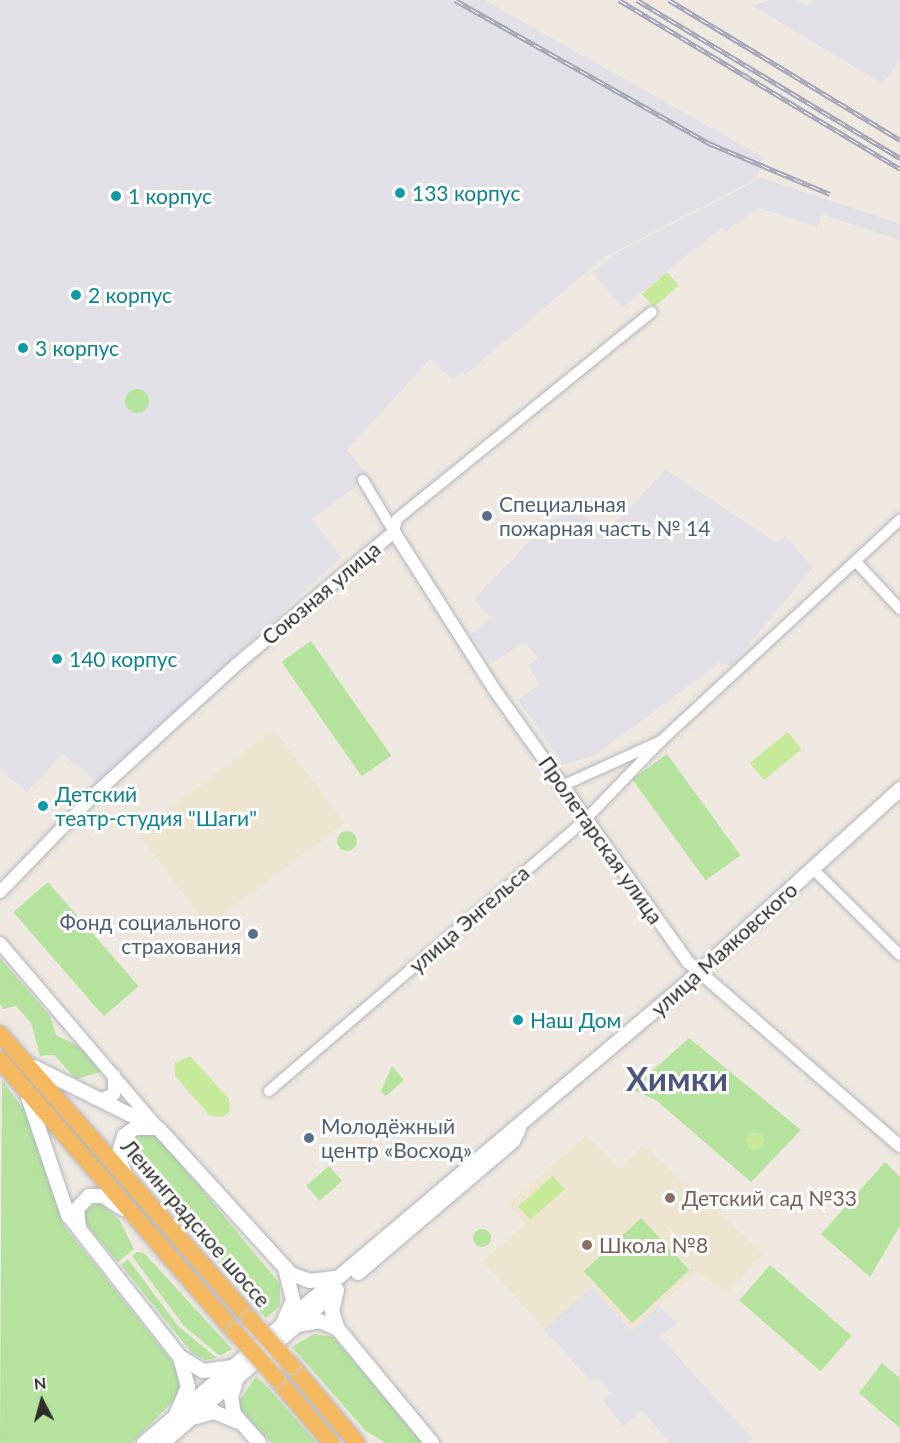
<!DOCTYPE html>
<html>
<head>
<meta charset="utf-8">
<style>
	body { margin:0 }
	#map { position:relative; width:900px; height:1443px; overflow:hidden; background:#eee8e0; font-family:Lato,sans-serif }
	div>[style] { position:absolute }
	[style*='--x'] { left:calc(var(--x)*1px); top:calc(var(--y)*1px); width:calc(var(--w)*1px); rotate:calc(var(--a)*1deg) }
	.industrial>* { inset:0; background:#e2e0e7 }
	.education>* { inset:0; background:#eee5d0; transform-origin:0 0 }
	.green>* { inset:0; background:#b5e39e; transform-origin:0 0 }
	.round { border-radius:50% }
	.pitch>* { inset:0; background:#c7e99a; transform-origin:0 0 }
	.roads { filter:drop-shadow(0 0 2px #b3b6c0) drop-shadow(0 0 2px #b3b6c0) }
	.minor>* { height:10px; margin:-5px; padding:0 5px; transform-origin:5px; border-radius:5px; background:#fff }
	.tertiary>* { height:12px; margin:-6px; padding:0 6px; transform-origin:6px; border-radius:6px; background:#fff }
	.secondary>* { height:14px; margin:-7px; padding:0 7px; transform-origin:7px; border-radius:7px; background:#fff }
	.trunk>* { height:16px; margin:-8px; padding:0 8px; transform-origin:8px; border-radius:8px; background:#f4b960 }
	.rail>* { height:5px; margin-top:-2.5px; transform-origin:0; background:repeating-linear-gradient(90deg,#fff 0 9px,#a2a5b6 0 18px); box-sizing:border-box; border-block:2px solid #a2a5b6 }
	.bridges { filter:drop-shadow(0 0 2px #c8c8c8) drop-shadow(0 0 2px #c8c8c8) }
	.trunk-bridge>* { height:16px; margin:-8px; padding:0 8px; transform-origin:8px; border-radius:8px; background:#f4b960 }
	.dots>* { width:16px; height:16px; translate:-50% -50%; box-sizing:border-box; border:3px solid #fff; border-radius:50% }
	span { translate:-50% -50%; white-space:nowrap; text-align:center; line-height:1.15; -webkit-text-stroke:6px #fff; paint-order:stroke }
	.culture-label { font-size:21px; color:#0d838f }
	.left { translate:0 -50%; text-align:left }
	.service-label { font-size:21px; color:#4e5e75 }
	.right { translate:-100% -50%; text-align:right }
	.street-label { font-size:21px; color:#2d2d2d }
	.education-label { font-size:21px; color:#785e54 }
	.town-label { font-size:33px; color:#4d557d; font-weight:700 }
	.north { position:absolute; left:12px; top:1371px; width:60px; height:60px; -webkit-text-stroke:4px #fff; paint-order:stroke; rotate:354deg; font-size:16px; font-weight:700; line-height:24px; text-align:center; color:#2d2d2d }
	.north::after { content:''; display:block; margin:auto; width:21px; height:27px; background:#2d2d2d; clip-path:polygon(50% 0,100% 100%,50% 72%,0 100%) }
</style>
</head>
<body>
<div id="map">
	<div class="industrial">
		<i style="clip-path:polygon(0 0,484px 0,765px 158px,756px 179px,603px 258px,465px 375px,460px 372px,453px 380px,430px 359px,347px 450px,369px 477px,312px 519px,341px 557px,98px 783px,62px 754px,27px 792px,0 769px)"></i>
		<i style="clip-path:polygon(769px 0,798px 0,806px 6px,816px 0,900px 0,900px 59px,883px 84px,753px 6px)"></i>
		<i style="clip-path:polygon(761px 178px,900px 224px,900px 240px,821px 214px,817px 227px,759px 208px,725px 232px,721px 228px,622px 308px,593px 273px,618px 252px)"></i>
		<i style="clip-path:polygon(666px 470px,776px 542px,785px 536px,813px 567px,731px 666px,719px 663px,597px 754px,564px 765px,518px 700px,539px 685px,529px 666px,538px 658px,525px 642px,492px 663px,471px 634px,491px 618px,474px 599px,549px 521px,576px 509px,604px 534px)"></i>
		<i style="clip-path:polygon(592px 1287px,631px 1330px,659px 1306px,677px 1324px,660px 1337px,752px 1438px,747px 1443px,670px 1443px,642px 1410px,624px 1426px,603px 1401px,611px 1393px,596px 1377px,591px 1382px,544px 1329px)"></i>
	</div>
	<div class="education">
		<i style="left:274px;top:730px;width:117px;height:171px;rotate:53deg"></i>
		<i style="clip-path:polygon(587px 1135px,620px 1169px,643px 1145px,763px 1253px,727px 1294px,697px 1272px,632px 1330px,592px 1287px,544px 1329px,483px 1261px,525px 1224px,508px 1204px)"></i>
	</div>
	<div class="green">
		<i class="round" style="left:125px;top:389px;width:24px;height:24px"></i>
		<i style="left:311px;top:641px;width:140px;height:36px;rotate:55deg"></i>
		<i style="left:667px;top:754px;width:125px;height:43px;rotate:54deg"></i>
		<i class="round" style="left:337px;top:831px;width:20px;height:20px"></i>
		<i style="left:48px;top:882px;width:138px;height:46px;rotate:49deg"></i>
		<i style="clip-path:polygon(0 958px,50px 1016px,56px 1035px,86px 1050px,101px 1072px,76px 1079px,54px 1055px,40px 1056px,31px 1023px,16px 1006px,3px 1009px,0 1003px)"></i>
		<i style="clip-path:polygon(689px 1038px,801px 1130px,751px 1182px,657px 1101px,632px 1089px)"></i>
		<i style="clip-path:polygon(392px 1066px,404px 1080px,386px 1096px,381px 1091px)"></i>
		<i style="clip-path:polygon(2px 1080px,28px 1115px,64px 1226px,178px 1369px,183px 1391px,132px 1443px,0 1443px)"></i>
		<i style="clip-path:polygon(139px 1134px,157px 1135px,280px 1284px,280px 1306px,266px 1318px,125px 1153px,128px 1141px)"></i>
		<i style="clip-path:polygon(885px 1162px,900px 1177px,900px 1226px,870px 1277px,821px 1234px)"></i>
		<i style="left:329px;top:1166px;width:20px;height:30px;rotate:49deg"></i>
		<i style="clip-path:polygon(101px 1202px,120px 1221px,134px 1249px,118px 1262px,85px 1223px,83px 1210px)"></i>
		<i style="left:641px;top:1218px;width:71px;height:78px;rotate:47deg"></i>
		<i class="round" style="left:473px;top:1229px;width:18px;height:18px"></i>
		<i style="clip-path:polygon(137px 1252px,144px 1253px,232px 1349px,220px 1356px,184px 1326px,132px 1256px)"></i>
		<i style="clip-path:polygon(128px 1259px,178px 1326px,217px 1358px,205px 1360px,192px 1353px,121px 1265px)"></i>
		<i style="left:770px;top:1265px;width:108px;height:47px;rotate:41deg"></i>
		<i style="clip-path:polygon(314px 1334px,333px 1337px,424px 1443px,386px 1443px,366px 1431px,292px 1347px)"></i>
		<i style="clip-path:polygon(882px 1363px,900px 1378px,900px 1428px,859px 1393px)"></i>
		<i style="clip-path:polygon(256px 1376px,271px 1391px,317px 1443px,272px 1443px,240px 1411px,238px 1403px)"></i>
	</div>
	<div class="pitch">
		<i style="left:667px;top:272px;width:18px;height:33px;rotate:49deg"></i>
		<i style="left:788px;top:732px;width:22px;height:49px;rotate:51deg"></i>
		<i style="clip-path:polygon(190px 1056px,229px 1099px,230px 1111px,222px 1117px,210px 1116px,175px 1076px,175px 1063px)"></i>
		<i class="round" style="left:746px;top:1132px;width:18px;height:18px"></i>
		<i style="left:553px;top:1176px;width:18px;height:46px;rotate:49deg"></i>
	</div>
	<div class="roads">
		<div class="minor">
			<i style="--x:363;--y:480;--w:61;--a:59.2"></i>
			<i style="--x:394;--y:532;--w:13;--a:-77"></i>
			<i style="--x:397;--y:519;--w:328;--a:-39.1"></i>
			<i style="--x:858;--y:564;--w:62;--a:47"></i>
			<i style="--x:562;--y:786;--w:109;--a:-24.4"></i>
			<i style="--x:813;--y:869;--w:122;--a:44.7"></i>
			<i style="--x:269;--y:1091;--w:416;--a:-40.6"></i>
			<i style="--x:585;--y:820;--w:110;--a:-46.1"></i>
			<i style="--x:661;--y:741;--w:326;--a:-42.8"></i>
		</div>
		<div class="tertiary">
			<i style="--x:0;--y:892;--w:139;--a:-45.9"></i>
			<i style="--x:97;--y:792;--w:188;--a:-42.4"></i>
			<i style="--x:236;--y:665;--w:207;--a:-40.1"></i>
			<i style="--x:394;--y:532;--w:186;--a:57.5"></i>
			<i style="--x:494;--y:689;--w:335;--a:54.6"></i>
			<i style="--x:688;--y:962;--w:281;--a:41"></i>
			<i style="--x:0;--y:943;--w:243;--a:49.5"></i>
			<i style="--x:99;--y:1100;--w:16;--a:-22"></i>
			<i style="--x:114;--y:1094;--w:19;--a:-90"></i>
		</div>
		<div class="secondary">
			<i style="--x:34;--y:1067;--w:140;--a:26.4"></i>
			<i style="--x:159;--y:1129;--w:196;--a:47.7"></i>
			<i style="--x:291;--y:1274;--w:20;--a:20"></i>
			<i style="--x:310;--y:1281;--w:25;--a:-7"></i>
			<i style="--x:28;--y:1097;--w:125;--a:71.3"></i>
			<i style="--x:68;--y:1215;--w:181;--a:51.7"></i>
			<i style="--x:180;--y:1357;--w:27;--a:31"></i>
			<i style="--x:203;--y:1371;--w:30;--a:-8"></i>
			<i style="--x:125;--y:1174;--w:20;--a:-110"></i>
			<i style="--x:118;--y:1155;--w:20;--a:-72"></i>
			<i style="--x:124;--y:1136;--w:14;--a:-36"></i>
			<i style="--x:135;--y:1128;--w:22;--a:0"></i>
			<i style="--x:79;--y:1228;--w:19;--a:-96"></i>
			<i style="--x:77;--y:1209;--w:18;--a:-47"></i>
			<i style="--x:89;--y:1196;--w:14;--a:0"></i>
			<i style="--x:103;--y:1196;--w:25;--a:32"></i>
			<i style="--x:358;--y:1273;--w:204;--a:-40.4"></i>
			<i style="--x:513;--y:1141;--w:13;--a:-63"></i>
			<i style="--x:337;--y:1290;--w:22;--a:103"></i>
			<i style="--x:332;--y:1311;--w:19;--a:72"></i>
			<i style="--x:338;--y:1329;--w:148;--a:50.5"></i>
			<i style="--x:282;--y:1325;--w:529;--a:-40.17"></i>
			<i style="--x:686;--y:984;--w:290;--a:-42.3"></i>
			<i style="--x:297;--y:1325;--w:40;--a:-41"></i>
			<i style="--x:236;--y:1381;--w:17;--a:107"></i>
			<i style="--x:231;--y:1397;--w:17;--a:80"></i>
			<i style="--x:234;--y:1414;--w:38;--a:49"></i>
			<i style="--x:177;--y:1412;--w:27;--a:-66"></i>
			<i style="--x:188;--y:1387;--w:31;--a:-105"></i>
			<i style="--x:196;--y:1417;--w:19;--a:-16"></i>
			<i style="--x:214;--y:1412;--w:27;--a:22"></i>
			<i style="--x:144;--y:1443;--w:182;--a:-40.5"></i>
			<i style="--x:282;--y:1325;--w:27;--a:-66"></i>
			<i style="--x:293;--y:1300;--w:30;--a:-104"></i>
			<i style="--x:163;--y:1443;--w:179;--a:-41.4"></i>
			<i style="--x:297;--y:1325;--w:23;--a:-10"></i>
			<i style="--x:320;--y:1321;--w:20;--a:24"></i>
		</div>
		<div class="trunk">
			<i style="--x:0;--y:1034;--w:379;--a:48.7"></i>
			<i style="--x:0;--y:1060;--w:359;--a:49.2"></i>
			<i style="--x:291;--y:1365;--w:102;--a:49.8"></i>
			<i style="--x:276;--y:1378;--w:85;--a:49.8"></i>
		</div>
	</div>
	<div class="rail">
		<i style="--x:455;--y:0;--w:294;--a:29.4"></i>
		<i style="--x:711;--y:144;--w:129;--a:22.8"></i>
		<i style="--x:619;--y:0;--w:328;--a:31"></i>
		<i style="--x:637;--y:0;--w:307;--a:31"></i>
		<i style="--x:669;--y:0;--w:270;--a:31.2"></i>
	</div>
	<div class="bridges">
		<div class="trunk-bridge">
			<i style="--x:250;--y:1319;--w:62;--a:48.3"></i>
			<i style="--x:235;--y:1332;--w:62;--a:48.3"></i>
		</div>
	</div>
	<div class="dots">
		<i style="left:400px;top:193px;background:#0f9aa8"></i>
		<i style="left:116px;top:196px;background:#0f9aa8"></i>
		<i style="left:76px;top:295px;background:#0f9aa8"></i>
		<i style="left:23px;top:348px;background:#0f9aa8"></i>
		<i style="left:487px;top:516px;background:#5c6f8a"></i>
		<i style="left:57px;top:659px;background:#0f9aa8"></i>
		<i style="left:43px;top:806px;background:#0f9aa8"></i>
		<i style="left:253px;top:934px;background:#5c6f8a"></i>
		<i style="left:518px;top:1020px;background:#0f9aa8"></i>
		<i style="left:309px;top:1138px;background:#5c6f8a"></i>
		<i style="left:670px;top:1198px;background:#8d6e63"></i>
		<i style="left:587px;top:1245px;background:#8d6e63"></i>
	</div>
	<div class="culture-label">
		<span class="left" style="left:412px;top:193px">133 корпус</span>
		<span class="left" style="left:128px;top:196px">1 корпус</span>
		<span class="left" style="left:88px;top:295px">2 корпус</span>
		<span class="left" style="left:35px;top:348px">3 корпус</span>
		<span class="left" style="left:69px;top:659px">140 корпус</span>
		<span class="left" style="left:55px;top:806px">Детский<br>театр-студия "Шаги"</span>
		<span class="left" style="left:530px;top:1020px">Наш Дом</span>
	</div>
	<div class="service-label">
		<span class="left" style="left:499px;top:516px">Специальная<br>пожарная часть № 14</span>
		<span class="right" style="left:241px;top:934px">Фонд социального<br>страхования</span>
		<span class="left" style="left:321px;top:1138px">Молодёжный<br>центр «Восход»</span>
	</div>
	<div class="street-label">
		<span style="left:321px;top:593px;rotate:-40deg">Союзная улица</span>
		<span style="left:601px;top:840px;rotate:55deg">Пролетарская улица</span>
		<span style="left:469px;top:919px;rotate:-41deg">улица Энгельса</span>
		<span style="left:724px;top:949px;rotate:-42deg">улица Маяковского</span>
		<span style="left:196px;top:1223px;rotate:49deg">Ленинградское шоссе</span>
	</div>
	<div class="education-label">
		<span class="left" style="left:682px;top:1198px">Детский сад №33</span>
		<span class="left" style="left:599px;top:1245px">Школа №8</span>
	</div>
	<div class="town-label">
		<span style="left:677px;top:1079px">Химки</span>
	</div>
	<div class="north">N</div>
</div>
</body>
</html>
